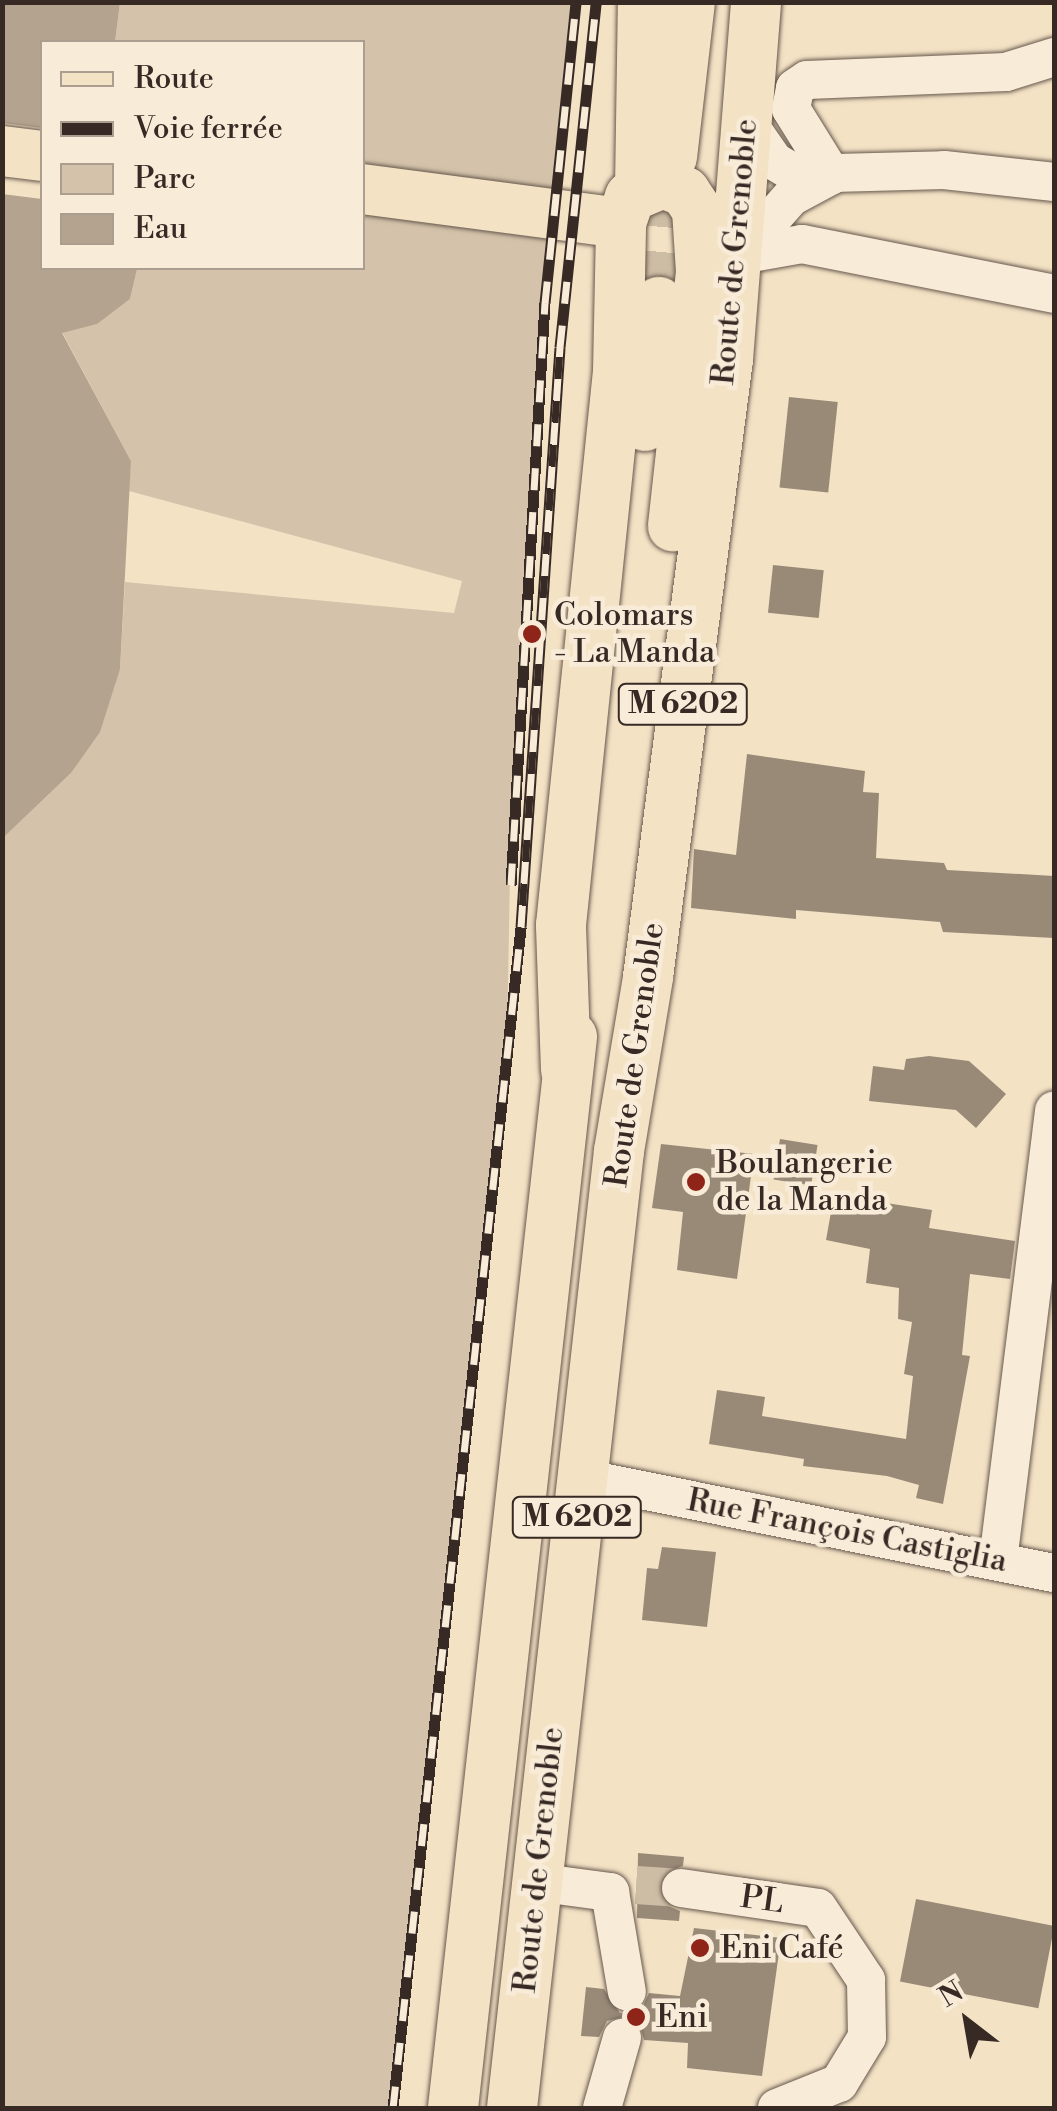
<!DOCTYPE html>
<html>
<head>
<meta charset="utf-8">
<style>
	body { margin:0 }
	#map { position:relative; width:1057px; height:2111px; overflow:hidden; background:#f4e2c5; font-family:"Libre Bodoni",serif }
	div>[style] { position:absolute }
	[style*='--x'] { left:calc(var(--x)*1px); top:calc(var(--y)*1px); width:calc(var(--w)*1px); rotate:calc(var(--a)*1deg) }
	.green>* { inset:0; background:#d4c3aa }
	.water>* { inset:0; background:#b4a38f }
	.pier>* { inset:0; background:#f4e2c5 }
	.building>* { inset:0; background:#998a78; transform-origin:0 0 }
	.minor-tunnel>* { height:38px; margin-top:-19px; transform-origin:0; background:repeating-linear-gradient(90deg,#cebda5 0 38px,transparent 0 57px) }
	.major-tunnel>* { height:50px; margin-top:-25px; transform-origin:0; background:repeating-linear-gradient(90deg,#cebda5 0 50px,transparent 0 75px) }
	.roads { filter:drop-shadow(0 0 2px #66584d) drop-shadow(0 0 2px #66584d) }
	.minor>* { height:38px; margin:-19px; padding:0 19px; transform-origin:19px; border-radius:19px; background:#f8ecd9 }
	.major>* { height:50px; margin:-25px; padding:0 25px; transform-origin:25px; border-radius:25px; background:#f4e2c5 }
	.rail>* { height:11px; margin-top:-5.5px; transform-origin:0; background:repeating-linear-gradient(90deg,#f8ecd9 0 22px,#372a25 0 44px); box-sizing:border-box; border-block:2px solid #372a25 }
	.dots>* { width:28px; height:28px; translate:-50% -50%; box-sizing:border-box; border:5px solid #f8ecd9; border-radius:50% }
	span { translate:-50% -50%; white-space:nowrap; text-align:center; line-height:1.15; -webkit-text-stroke:9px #f8ecd9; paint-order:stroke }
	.shield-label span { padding:2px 8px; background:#f8ecd9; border:2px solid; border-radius:8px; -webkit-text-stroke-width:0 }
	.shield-label { font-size:30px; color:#372a25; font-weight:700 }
	.street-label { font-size:32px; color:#372a25 }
	.poi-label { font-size:32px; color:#372a25 }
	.left { translate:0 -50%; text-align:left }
	.frame { position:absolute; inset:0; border:5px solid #372a25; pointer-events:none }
	.legend { position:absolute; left:40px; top:40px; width:325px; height:230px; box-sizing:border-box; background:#f8ecd9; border:2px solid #ab9e91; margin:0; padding:12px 18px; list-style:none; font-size:30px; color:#372a25 }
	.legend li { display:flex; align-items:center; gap:20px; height:50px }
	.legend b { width:50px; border:2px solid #ab9e91 }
	.north { position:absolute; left:917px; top:1971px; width:100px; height:100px; -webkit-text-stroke:8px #f8ecd9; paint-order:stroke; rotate:329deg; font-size:28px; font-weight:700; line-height:40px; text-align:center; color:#372a25 }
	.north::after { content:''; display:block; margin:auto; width:35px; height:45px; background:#372a25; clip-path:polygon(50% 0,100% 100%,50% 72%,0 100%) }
</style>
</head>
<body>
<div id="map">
	<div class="green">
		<i style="clip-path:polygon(120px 3px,576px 3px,542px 346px,511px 819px,507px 1040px,393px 2108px,3px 2108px,3px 838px,71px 773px,120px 669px,125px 582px,454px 613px,462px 581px,129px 491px,131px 461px,62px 332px,96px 324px,130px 299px,137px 268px,362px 268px,362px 42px,115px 42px)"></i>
	</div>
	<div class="water">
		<i style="clip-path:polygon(3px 3px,120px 3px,115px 42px,42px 42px,42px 268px,137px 269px,130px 299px,97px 324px,62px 333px,131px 461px,120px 669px,100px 732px,71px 773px,3px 838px)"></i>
	</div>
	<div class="pier">
		<i style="clip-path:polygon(3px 123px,42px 128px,42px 199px,2px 194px)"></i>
	</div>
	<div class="building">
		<i style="left:789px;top:397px;width:49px;height:91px;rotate:6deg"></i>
		<i style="left:773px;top:565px;width:51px;height:48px;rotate:6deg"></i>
		<i style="clip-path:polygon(747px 754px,865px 771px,863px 792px,879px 793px,876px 858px,944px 863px,947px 870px,1054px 876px,1054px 938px,943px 932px,940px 922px,796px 910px,796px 919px,691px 908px,694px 849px,736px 855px)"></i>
		<i style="clip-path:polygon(929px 1056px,969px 1061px,1006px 1094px,976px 1128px,956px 1110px,869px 1101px,873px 1066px,904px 1070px,906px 1059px)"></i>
		<i style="left:780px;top:1139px;width:38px;height:41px;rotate:9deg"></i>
		<i style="clip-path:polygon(661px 1144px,754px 1154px,737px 1279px,677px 1270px,683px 1212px,652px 1208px)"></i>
		<i style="clip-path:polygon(834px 1195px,932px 1210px,929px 1228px,1015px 1241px,1010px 1279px,970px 1274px,962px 1355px,970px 1356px,943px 1504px,916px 1498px,919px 1485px,887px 1476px,803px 1466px,804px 1459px,709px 1444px,717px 1390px,765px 1397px,762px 1416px,906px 1439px,913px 1376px,904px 1374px,912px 1322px,898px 1319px,899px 1288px,866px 1283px,870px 1249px,826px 1240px)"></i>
		<i style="clip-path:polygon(662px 1547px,716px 1552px,707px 1627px,642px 1620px,647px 1568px,658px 1569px)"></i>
		<i style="clip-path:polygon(638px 1853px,684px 1857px,683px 1866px,664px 1873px,659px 1886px,666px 1905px,680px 1911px,679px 1921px,637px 1918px)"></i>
		<i style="left:916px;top:1899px;width:141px;height:84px;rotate:11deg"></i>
		<i style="clip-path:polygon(694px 1928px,781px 1938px,762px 2076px,687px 2068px,688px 2043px,644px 2040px,639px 2023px,627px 2016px,607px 2021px,599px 2037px,581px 2036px,586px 1987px,604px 1989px,620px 2013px,641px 2010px,649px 1993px,680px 1996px)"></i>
	</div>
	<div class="minor-tunnel">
		<i style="--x:636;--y:1885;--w:45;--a:3.8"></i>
	</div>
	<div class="major-tunnel">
		<i style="--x:659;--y:302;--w:146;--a:-84.9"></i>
	</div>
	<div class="roads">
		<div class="minor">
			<i style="--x:747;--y:122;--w:47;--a:55.3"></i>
			<i style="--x:774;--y:161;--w:26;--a:31"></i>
			<i style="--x:796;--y:174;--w:148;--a:-1.5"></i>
			<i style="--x:944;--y:170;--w:111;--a:6.2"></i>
			<i style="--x:832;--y:175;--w:78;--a:-121.8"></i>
			<i style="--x:791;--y:109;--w:21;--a:-79"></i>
			<i style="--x:795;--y:88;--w:14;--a:-34"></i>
			<i style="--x:807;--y:80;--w:199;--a:-2.3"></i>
			<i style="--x:1006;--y:72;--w:50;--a:-17.4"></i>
			<i style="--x:740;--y:255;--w:63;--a:-10.1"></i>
			<i style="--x:802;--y:244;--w:257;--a:11.2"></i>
			<i style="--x:740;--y:255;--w:77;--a:-48.7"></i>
			<i style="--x:791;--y:197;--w:47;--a:-28.2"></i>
			<i style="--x:582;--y:1478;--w:481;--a:11.4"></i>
			<i style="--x:998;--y:1561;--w:454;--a:-82.9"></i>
			<i style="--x:535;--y:1882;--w:76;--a:7.6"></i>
			<i style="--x:610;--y:1892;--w:101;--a:80.4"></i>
			<i style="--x:681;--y:1888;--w:138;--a:8.3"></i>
			<i style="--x:818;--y:1908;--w:87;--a:56.3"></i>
			<i style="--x:866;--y:1980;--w:57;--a:89"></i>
			<i style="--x:867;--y:2037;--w:54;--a:121.3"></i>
			<i style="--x:839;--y:2083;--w:67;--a:158"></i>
			<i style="--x:602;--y:2108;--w:73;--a:-74.1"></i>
		</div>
		<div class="major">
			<i style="--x:2;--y:151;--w:40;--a:7.1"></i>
			<i style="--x:672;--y:157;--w:156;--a:-83.4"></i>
			<i style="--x:640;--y:188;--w:186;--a:-89.1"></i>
			<i style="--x:362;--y:189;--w:261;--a:7.5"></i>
			<i style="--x:645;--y:426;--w:125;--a:-83.6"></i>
			<i style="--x:566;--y:1070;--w:145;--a:-92"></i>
			<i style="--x:561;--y:925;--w:556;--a:-84.12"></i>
			<i style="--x:618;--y:372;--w:149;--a:-88.8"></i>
			<i style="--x:621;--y:223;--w:28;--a:-71"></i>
			<i style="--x:630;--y:197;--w:36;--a:-23"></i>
			<i style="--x:663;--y:183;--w:24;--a:22"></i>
			<i style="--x:685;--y:192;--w:22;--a:56"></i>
			<i style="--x:697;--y:210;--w:62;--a:86.3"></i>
			<i style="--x:701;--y:272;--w:256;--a:96.3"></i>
			<i style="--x:453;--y:2108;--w:1078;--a:-83.66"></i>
			<i style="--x:512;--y:2108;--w:963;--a:-83.62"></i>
			<i style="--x:619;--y:1151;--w:176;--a:-80.5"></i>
			<i style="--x:648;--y:977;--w:623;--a:-82.62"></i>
			<i style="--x:728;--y:359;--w:358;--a:-85.5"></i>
		</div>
	</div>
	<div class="rail">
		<i style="--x:511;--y:885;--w:583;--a:-86.66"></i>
		<i style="--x:545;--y:303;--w:303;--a:-84.1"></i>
		<i style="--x:393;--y:2108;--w:1188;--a:-83.81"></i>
		<i style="--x:521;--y:927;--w:581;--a:-86.15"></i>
		<i style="--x:560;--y:347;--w:347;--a:-84"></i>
	</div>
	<div class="dots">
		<i style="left:532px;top:634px;background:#8f2418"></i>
		<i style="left:696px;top:1182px;background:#8f2418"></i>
		<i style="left:700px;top:1948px;background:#8f2418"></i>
		<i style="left:636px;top:2017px;background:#8f2418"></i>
	</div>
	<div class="shield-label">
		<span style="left:683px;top:704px">M 6202</span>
		<span style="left:577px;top:1517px">M 6202</span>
	</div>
	<div class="street-label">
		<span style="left:735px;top:252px;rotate:-85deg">Route de Grenoble</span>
		<span style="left:635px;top:1055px;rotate:-82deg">Route de Grenoble</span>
		<span style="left:847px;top:1531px;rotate:11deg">Rue François Castiglia</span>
		<span style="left:539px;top:1860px;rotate:-84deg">Route de Grenoble</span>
		<span style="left:762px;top:1900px;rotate:8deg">PL</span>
	</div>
	<div class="poi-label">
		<span class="left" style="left:554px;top:634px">Colomars<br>- La Manda</span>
		<span class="left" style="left:716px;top:1182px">Boulangerie<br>de la Manda</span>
		<span class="left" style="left:720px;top:1948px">Eni Café</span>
		<span class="left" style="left:656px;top:2017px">Eni</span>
	</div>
	<div class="frame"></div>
	<ul class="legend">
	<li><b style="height:12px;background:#f4e2c5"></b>Route</li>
	<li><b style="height:12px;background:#372a25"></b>Voie ferrée</li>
	<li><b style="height:28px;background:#d4c3aa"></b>Parc</li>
	<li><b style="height:28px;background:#b4a38f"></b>Eau</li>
	</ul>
	<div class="north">N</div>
</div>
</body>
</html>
